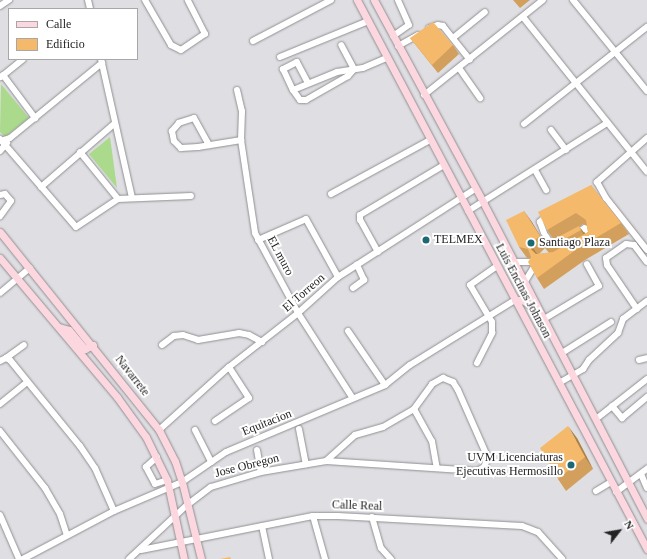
<!DOCTYPE html>
<html>
<head>
<meta charset="utf-8">
<style>
	body { margin:0 }
	#map { position:relative; width:647px; height:559px; overflow:hidden; background:#dfdfe3; font-family:"Times New Roman",serif }
	div>[style] { position:absolute }
	[style*='--x'] { left:calc(var(--x)*1px); top:calc(var(--y)*1px); width:calc(var(--w)*1px); rotate:calc(var(--a)*1deg) }
	.green>* { inset:0; background:#abda8c }
	.roads { filter:drop-shadow(0 0 1px #908f92) drop-shadow(0 0 1px #908f92) }
	.minor>* { height:6px; margin:-3px; padding:0 3px; transform-origin:3px; border-radius:3px; background:#fff }
	.major>* { height:7px; margin:-3.5px; padding:0 3.5px; transform-origin:3.5px; border-radius:3.5px; background:#fdd7e0 }
	.wall>* { inset:0; background:#d29f5c }
	.shaded-wall>* { inset:0; background:#ab824b }
	.building>* { inset:0; background:#f4b96b }
	.dots>* { width:11px; height:11px; translate:-50% -50%; box-sizing:border-box; border:2px solid #fff; border-radius:50% }
	span { translate:-50% -50%; white-space:nowrap; text-align:center; line-height:1.15; -webkit-text-stroke:4px #fff; paint-order:stroke }
	.poi-label { font-size:12px; color:#232324 }
	.left { translate:0 -50%; text-align:left }
	.right { translate:-100% -50%; text-align:right }
	.street-label { font-size:12px; color:#232324 }
	.legend { position:absolute; left:8px; top:8px; width:130px; height:52px; box-sizing:border-box; background:#fff; border:1px solid #a7a7a7; margin:0; padding:5px 7px; list-style:none; font-size:12px; color:#232324 }
	.legend li { display:flex; align-items:center; gap:8px; height:20px }
	.legend b { width:20px; border:1px solid #a7a7a7 }
	.north { position:absolute; left:599px; top:511px; width:40px; height:40px; -webkit-text-stroke:3px #fff; paint-order:stroke; rotate:59deg; font-size:11px; font-weight:700; line-height:16px; text-align:center; color:#232324 }
	.north::after { content:''; display:block; margin:auto; width:14px; height:18px; background:#232324; clip-path:polygon(50% 0,100% 100%,50% 72%,0 100%) }
</style>
</head>
<body>
<div id="map">
	<div class="green">
		<i style="clip-path:polygon(1px 84px,29px 118px,5px 137px,0 132px)"></i>
		<i style="clip-path:polygon(110px 137px,117px 188px,89px 154px)"></i>
	</div>
	<div class="roads">
		<div class="minor">
			<i style="--x:88;--y:0;--w:9;--a:77"></i>
			<i style="--x:145;--y:0;--w:52;--a:60"></i>
			<i style="--x:171;--y:45;--w:11;--a:27"></i>
			<i style="--x:181;--y:50;--w:29;--a:-34"></i>
			<i style="--x:205;--y:34;--w:38;--a:-117"></i>
			<i style="--x:573;--y:0;--w:117;--a:50.9"></i>
			<i style="--x:0;--y:6;--w:11;--a:-34"></i>
			<i style="--x:523;--y:17;--w:198;--a:51.3"></i>
			<i style="--x:429;--y:28;--w:9;--a:-18"></i>
			<i style="--x:438;--y:25;--w:5;--a:11"></i>
			<i style="--x:443;--y:26;--w:43;--a:51.5"></i>
			<i style="--x:393;--y:36;--w:19;--a:-35"></i>
			<i style="--x:409;--y:25;--w:27;--a:-114"></i>
			<i style="--x:453;--y:38;--w:41;--a:-39.1"></i>
			<i style="--x:253;--y:41;--w:88;--a:-27.7"></i>
			<i style="--x:398;--y:46;--w:23;--a:-29"></i>
			<i style="--x:280;--y:57;--w:95;--a:-22.2"></i>
			<i style="--x:101;--y:59;--w:142;--a:77.4"></i>
			<i style="--x:459;--y:68;--w:37;--a:55"></i>
			<i style="--x:3;--y:75;--w:54;--a:53.3"></i>
			<i style="--x:1;--y:77;--w:28;--a:-39"></i>
			<i style="--x:308;--y:83;--w:24;--a:-118"></i>
			<i style="--x:297;--y:62;--w:16;--a:153"></i>
			<i style="--x:283;--y:69;--w:23;--a:65"></i>
			<i style="--x:293;--y:90;--w:48;--a:-22.2"></i>
			<i style="--x:337;--y:72;--w:26;--a:-9"></i>
			<i style="--x:363;--y:68;--w:26;--a:-23"></i>
			<i style="--x:237;--y:90;--w:22;--a:77"></i>
			<i style="--x:242;--y:111;--w:29;--a:92"></i>
			<i style="--x:293;--y:90;--w:12;--a:55"></i>
			<i style="--x:300;--y:100;--w:6;--a:0"></i>
			<i style="--x:306;--y:100;--w:48;--a:-29.7"></i>
			<i style="--x:348;--y:76;--w:9;--a:-49"></i>
			<i style="--x:354;--y:69;--w:27;--a:-118"></i>
			<i style="--x:424;--y:95;--w:152;--a:-38.6"></i>
			<i style="--x:524;--y:124;--w:157;--a:-38.3"></i>
			<i style="--x:551;--y:130;--w:25;--a:53"></i>
			<i style="--x:647;--y:138;--w:67;--a:138.7"></i>
			<i style="--x:597;--y:182;--w:18;--a:61"></i>
			<i style="--x:606;--y:198;--w:66;--a:51.7"></i>
			<i style="--x:0;--y:139;--w:116;--a:49.2"></i>
			<i style="--x:76;--y:227;--w:50;--a:-33.7"></i>
			<i style="--x:0;--y:141;--w:10;--a:-17"></i>
			<i style="--x:10;--y:138;--w:119;--a:-39.2"></i>
			<i style="--x:209;--y:145;--w:31;--a:-119"></i>
			<i style="--x:194;--y:118;--w:16;--a:162"></i>
			<i style="--x:179;--y:123;--w:11;--a:131"></i>
			<i style="--x:172;--y:131;--w:10;--a:79"></i>
			<i style="--x:174;--y:141;--w:10;--a:45"></i>
			<i style="--x:181;--y:148;--w:17;--a:-3"></i>
			<i style="--x:198;--y:147;--w:44;--a:-9.2"></i>
			<i style="--x:241;--y:140;--w:94;--a:81.4"></i>
			<i style="--x:255;--y:233;--w:91;--a:61.7"></i>
			<i style="--x:298;--y:313;--w:100;--a:57.3"></i>
			<i style="--x:0;--y:151;--w:11;--a:-49"></i>
			<i style="--x:80;--y:152;--w:60;--a:51"></i>
			<i style="--x:118;--y:199;--w:73;--a:-2.4"></i>
			<i style="--x:535;--y:170;--w:23;--a:61"></i>
			<i style="--x:41;--y:187;--w:96;--a:-40.8"></i>
			<i style="--x:331;--y:194;--w:113;--a:-28.6"></i>
			<i style="--x:0;--y:195;--w:5;--a:-11"></i>
			<i style="--x:5;--y:194;--w:9;--a:49"></i>
			<i style="--x:11;--y:201;--w:19;--a:126"></i>
			<i style="--x:468;--y:211;--w:165;--a:-32.3"></i>
			<i style="--x:544;--y:233;--w:12;--a:-110"></i>
			<i style="--x:540;--y:222;--w:10;--a:-45"></i>
			<i style="--x:576;--y:233;--w:10;--a:-29"></i>
			<i style="--x:585;--y:228;--w:10;--a:53"></i>
			<i style="--x:546;--y:236;--w:12;--a:59"></i>
			<i style="--x:258;--y:240;--w:52;--a:-23.6"></i>
			<i style="--x:306;--y:219;--w:66;--a:61.1"></i>
			<i style="--x:378;--y:252;--w:37;--a:-119"></i>
			<i style="--x:360;--y:220;--w:5;--a:-90"></i>
			<i style="--x:360;--y:215;--w:98;--a:-30.8"></i>
			<i style="--x:514;--y:262;--w:18;--a:0"></i>
			<i style="--x:524;--y:283;--w:19;--a:-58"></i>
			<i style="--x:353;--y:288;--w:14;--a:-36"></i>
			<i style="--x:364;--y:280;--w:17;--a:-115"></i>
			<i style="--x:0;--y:293;--w:39;--a:-40"></i>
			<i style="--x:637;--y:309;--w:53;--a:-124.3"></i>
			<i style="--x:607;--y:265;--w:7;--a:-98"></i>
			<i style="--x:606;--y:258;--w:24;--a:-35"></i>
			<i style="--x:626;--y:244;--w:8;--a:7"></i>
			<i style="--x:634;--y:245;--w:21;--a:53"></i>
			<i style="--x:544;--y:319;--w:64;--a:-31"></i>
			<i style="--x:599;--y:286;--w:25;--a:-119"></i>
			<i style="--x:348;--y:331;--w:65;--a:55.6"></i>
			<i style="--x:162;--y:345;--w:15;--a:-37"></i>
			<i style="--x:174;--y:336;--w:9;--a:-6"></i>
			<i style="--x:183;--y:335;--w:16;--a:18"></i>
			<i style="--x:198;--y:340;--w:42;--a:-9.7"></i>
			<i style="--x:239;--y:333;--w:10;--a:11"></i>
			<i style="--x:249;--y:335;--w:15;--a:28"></i>
			<i style="--x:562;--y:353;--w:58;--a:-32.3"></i>
			<i style="--x:6;--y:358;--w:22;--a:-36"></i>
			<i style="--x:639;--y:360;--w:8;--a:-14"></i>
			<i style="--x:0;--y:361;--w:7;--a:-27"></i>
			<i style="--x:6;--y:358;--w:4;--a:27"></i>
			<i style="--x:10;--y:360;--w:111;--a:50.9"></i>
			<i style="--x:80;--y:446;--w:27;--a:56"></i>
			<i style="--x:95;--y:468;--w:47;--a:66.2"></i>
			<i style="--x:477;--y:363;--w:34;--a:-63"></i>
			<i style="--x:492;--y:333;--w:11;--a:-90"></i>
			<i style="--x:492;--y:322;--w:43;--a:-120.7"></i>
			<i style="--x:470;--y:285;--w:33;--a:-35"></i>
			<i style="--x:559;--y:383;--w:28;--a:-30"></i>
			<i style="--x:583;--y:369;--w:11;--a:-56"></i>
			<i style="--x:589;--y:360;--w:40;--a:-43"></i>
			<i style="--x:618;--y:333;--w:15;--a:-70"></i>
			<i style="--x:623;--y:319;--w:30;--a:-37"></i>
			<i style="--x:0;--y:404;--w:35;--a:-39"></i>
			<i style="--x:612;--y:406;--w:16;--a:50"></i>
			<i style="--x:622;--y:418;--w:33;--a:-40"></i>
			<i style="--x:414;--y:409;--w:37;--a:61"></i>
			<i style="--x:432;--y:441;--w:27;--a:80"></i>
			<i style="--x:596;--y:419;--w:65;--a:-38.1"></i>
			<i style="--x:215;--y:421;--w:41;--a:-34.1"></i>
			<i style="--x:249;--y:398;--w:37;--a:-123"></i>
			<i style="--x:299;--y:429;--w:36;--a:79"></i>
			<i style="--x:159;--y:430;--w:94;--a:-42"></i>
			<i style="--x:229;--y:367;--w:88;--a:-38"></i>
			<i style="--x:298;--y:313;--w:54;--a:-42"></i>
			<i style="--x:338;--y:277;--w:163;--a:-32.7"></i>
			<i style="--x:195;--y:430;--w:36;--a:63"></i>
			<i style="--x:0;--y:431;--w:73;--a:51.7"></i>
			<i style="--x:45;--y:488;--w:30;--a:60"></i>
			<i style="--x:60;--y:514;--w:22;--a:72"></i>
			<i style="--x:257;--y:450;--w:22;--a:80"></i>
			<i style="--x:157;--y:457;--w:15;--a:138"></i>
			<i style="--x:146;--y:467;--w:19;--a:62"></i>
			<i style="--x:155;--y:484;--w:13;--a:-18"></i>
			<i style="--x:641;--y:474;--w:15;--a:67"></i>
			<i style="--x:596;--y:491;--w:17;--a:-31"></i>
			<i style="--x:616;--y:492;--w:39;--a:-37"></i>
			<i style="--x:0;--y:515;--w:48;--a:66.6"></i>
			<i style="--x:313;--y:516;--w:45;--a:74.4"></i>
			<i style="--x:372;--y:517;--w:32;--a:74"></i>
			<i style="--x:381;--y:548;--w:15;--a:48"></i>
			<i style="--x:262;--y:526;--w:34;--a:78"></i>
			<i style="--x:141;--y:550;--w:175;--a:-11.2"></i>
			<i style="--x:313;--y:516;--w:25;--a:0"></i>
			<i style="--x:338;--y:516;--w:184;--a:3.1"></i>
			<i style="--x:522;--y:526;--w:17;--a:21"></i>
			<i style="--x:538;--y:532;--w:36;--a:48"></i>
			<i style="--x:23;--y:559;--w:103;--a:-27.8"></i>
			<i style="--x:114;--y:511;--w:74;--a:-23.1"></i>
			<i style="--x:182;--y:482;--w:53;--a:-34.3"></i>
			<i style="--x:226;--y:452;--w:173;--a:-22.8"></i>
			<i style="--x:385;--y:385;--w:32;--a:-39"></i>
			<i style="--x:410;--y:365;--w:123;--a:-31.8"></i>
			<i style="--x:129;--y:559;--w:79;--a:-43"></i>
			<i style="--x:187;--y:505;--w:30;--a:-37"></i>
			<i style="--x:211;--y:487;--w:52;--a:-16.7"></i>
			<i style="--x:261;--y:472;--w:66;--a:-9.6"></i>
			<i style="--x:326;--y:461;--w:39;--a:-42"></i>
			<i style="--x:355;--y:435;--w:29;--a:-16"></i>
			<i style="--x:383;--y:427;--w:36;--a:-30"></i>
			<i style="--x:414;--y:409;--w:31;--a:-54"></i>
			<i style="--x:432;--y:384;--w:13;--a:-29"></i>
			<i style="--x:443;--y:378;--w:11;--a:22"></i>
			<i style="--x:453;--y:382;--w:9;--a:58"></i>
			<i style="--x:458;--y:390;--w:74;--a:66.2"></i>
			<i style="--x:488;--y:458;--w:10;--a:114"></i>
			<i style="--x:484;--y:467;--w:8;--a:150"></i>
			<i style="--x:477;--y:471;--w:151;--a:-176.2"></i>
		</div>
		<div class="major">
			<i style="--x:357;--y:0;--w:621;--a:62.16"></i>
			<i style="--x:374;--y:0;--w:230;--a:61.6"></i>
			<i style="--x:483;--y:202;--w:357;--a:62.6"></i>
			<i style="--x:0;--y:232;--w:254;--a:51.2"></i>
			<i style="--x:159;--y:430;--w:35;--a:63"></i>
			<i style="--x:175;--y:461;--w:22;--a:72"></i>
			<i style="--x:182;--y:482;--w:79;--a:76.1"></i>
			<i style="--x:0;--y:258;--w:182;--a:49.9"></i>
			<i style="--x:117;--y:397;--w:49;--a:54.1"></i>
			<i style="--x:146;--y:437;--w:48;--a:64"></i>
			<i style="--x:167;--y:480;--w:81;--a:77.9"></i>
			<i style="--x:515;--y:300;--w:7;--a:0"></i>
			<i style="--x:522;--y:300;--w:16;--a:30"></i>
			<i style="--x:59;--y:327;--w:10;--a:17"></i>
			<i style="--x:69;--y:330;--w:25;--a:50"></i>
			<i style="--x:85;--y:349;--w:9;--a:-27"></i>
		</div>
	</div>
	<div class="wall">
		<i style="clip-path:polygon(513px 0,530px 0,520px 8px)"></i>
		<i style="clip-path:polygon(410px 38px,453px 45px,459px 54px,438px 73px)"></i>
		<i style="clip-path:polygon(evenodd,591px 185px,621px 223px,629px 234px,585px 260px,544px 289px,537px 278px,530px 258px,527px 258px,519px 247px,524px 211px,547px 246px,554px 240px,547px 230px,591px 185px,583px 224px,587px 226px,588px 232px,585px 234px,579px 227px,583px 224px,591px 185px,545px 248px,549px 253px,539px 254px,545px 248px)"></i>
		<i style="clip-path:polygon(577px 438px,593px 469px,566px 491px,558px 479px)"></i>
	</div>
	<div class="shaded-wall">
		<i style="clip-path:polygon(524px 211px,532px 222px,547px 247px,540px 236px)"></i>
		<i style="clip-path:polygon(579px 226px,585px 234px,586px 238px,581px 230px)"></i>
		<i style="clip-path:polygon(530px 244px,538px 255px,538px 260px,531px 249px)"></i>
		<i style="clip-path:polygon(568px 426px,577px 438px,593px 469px,585px 457px)"></i>
	</div>
	<div class="building">
		<i style="clip-path:polygon(433px 22px,453px 45px,432px 65px,410px 38px)"></i>
		<i style="clip-path:polygon(591px 185px,621px 223px,577px 249px,537px 278px,528px 262px,531px 257px,528px 249px,519px 247px,506px 220px,524px 211px,540px 236px,530px 244px,531px 249px,536px 254px,553px 252px,588px 232px,586px 220px,576px 213px,547px 230px,538px 212px)"></i>
		<i style="clip-path:polygon(579px 226px,581px 230px,552px 246px,545px 247px,558px 237px)"></i>
		<i style="clip-path:polygon(568px 426px,585px 457px,558px 479px,540px 448px)"></i>
		<i style="clip-path:polygon(230px 557px,231px 559px,220px 559px)"></i>
	</div>
	<div class="dots">
		<i style="left:426px;top:240px;background:#1e6873"></i>
		<i style="left:531px;top:243px;background:#1e6873"></i>
		<i style="left:571px;top:465px;background:#1e6873"></i>
	</div>
	<div class="poi-label">
		<span class="left" style="left:434px;top:240px">TELMEX</span>
		<span class="left" style="left:539px;top:243px">Santiago Plaza</span>
		<span class="right" style="left:563px;top:465px">UVM Licenciaturas<br>Ejecutivas Hermosillo</span>
	</div>
	<div class="street-label">
		<span style="left:280px;top:256px;rotate:62deg">EL muro</span>
		<span style="left:523px;top:291px;rotate:62deg">Luis Encinas Johnson</span>
		<span style="left:304px;top:293px;rotate:-41deg">El Torreon</span>
		<span style="left:132px;top:376px;rotate:52deg">Navarrete</span>
		<span style="left:267px;top:423px;rotate:-22deg">Equitacion</span>
		<span style="left:247px;top:466px;rotate:-14deg">Jose Obregon</span>
		<span style="left:357px;top:506px;rotate:2deg">Calle Real</span>
	</div>
	<ul class="legend">
	<li><b style="height:5px;background:#fdd7e0"></b>Calle</li>
	<li><b style="height:11px;background:#f4b96b"></b>Edificio</li>
	</ul>
	<div class="north">N</div>
</div>
</body>
</html>
